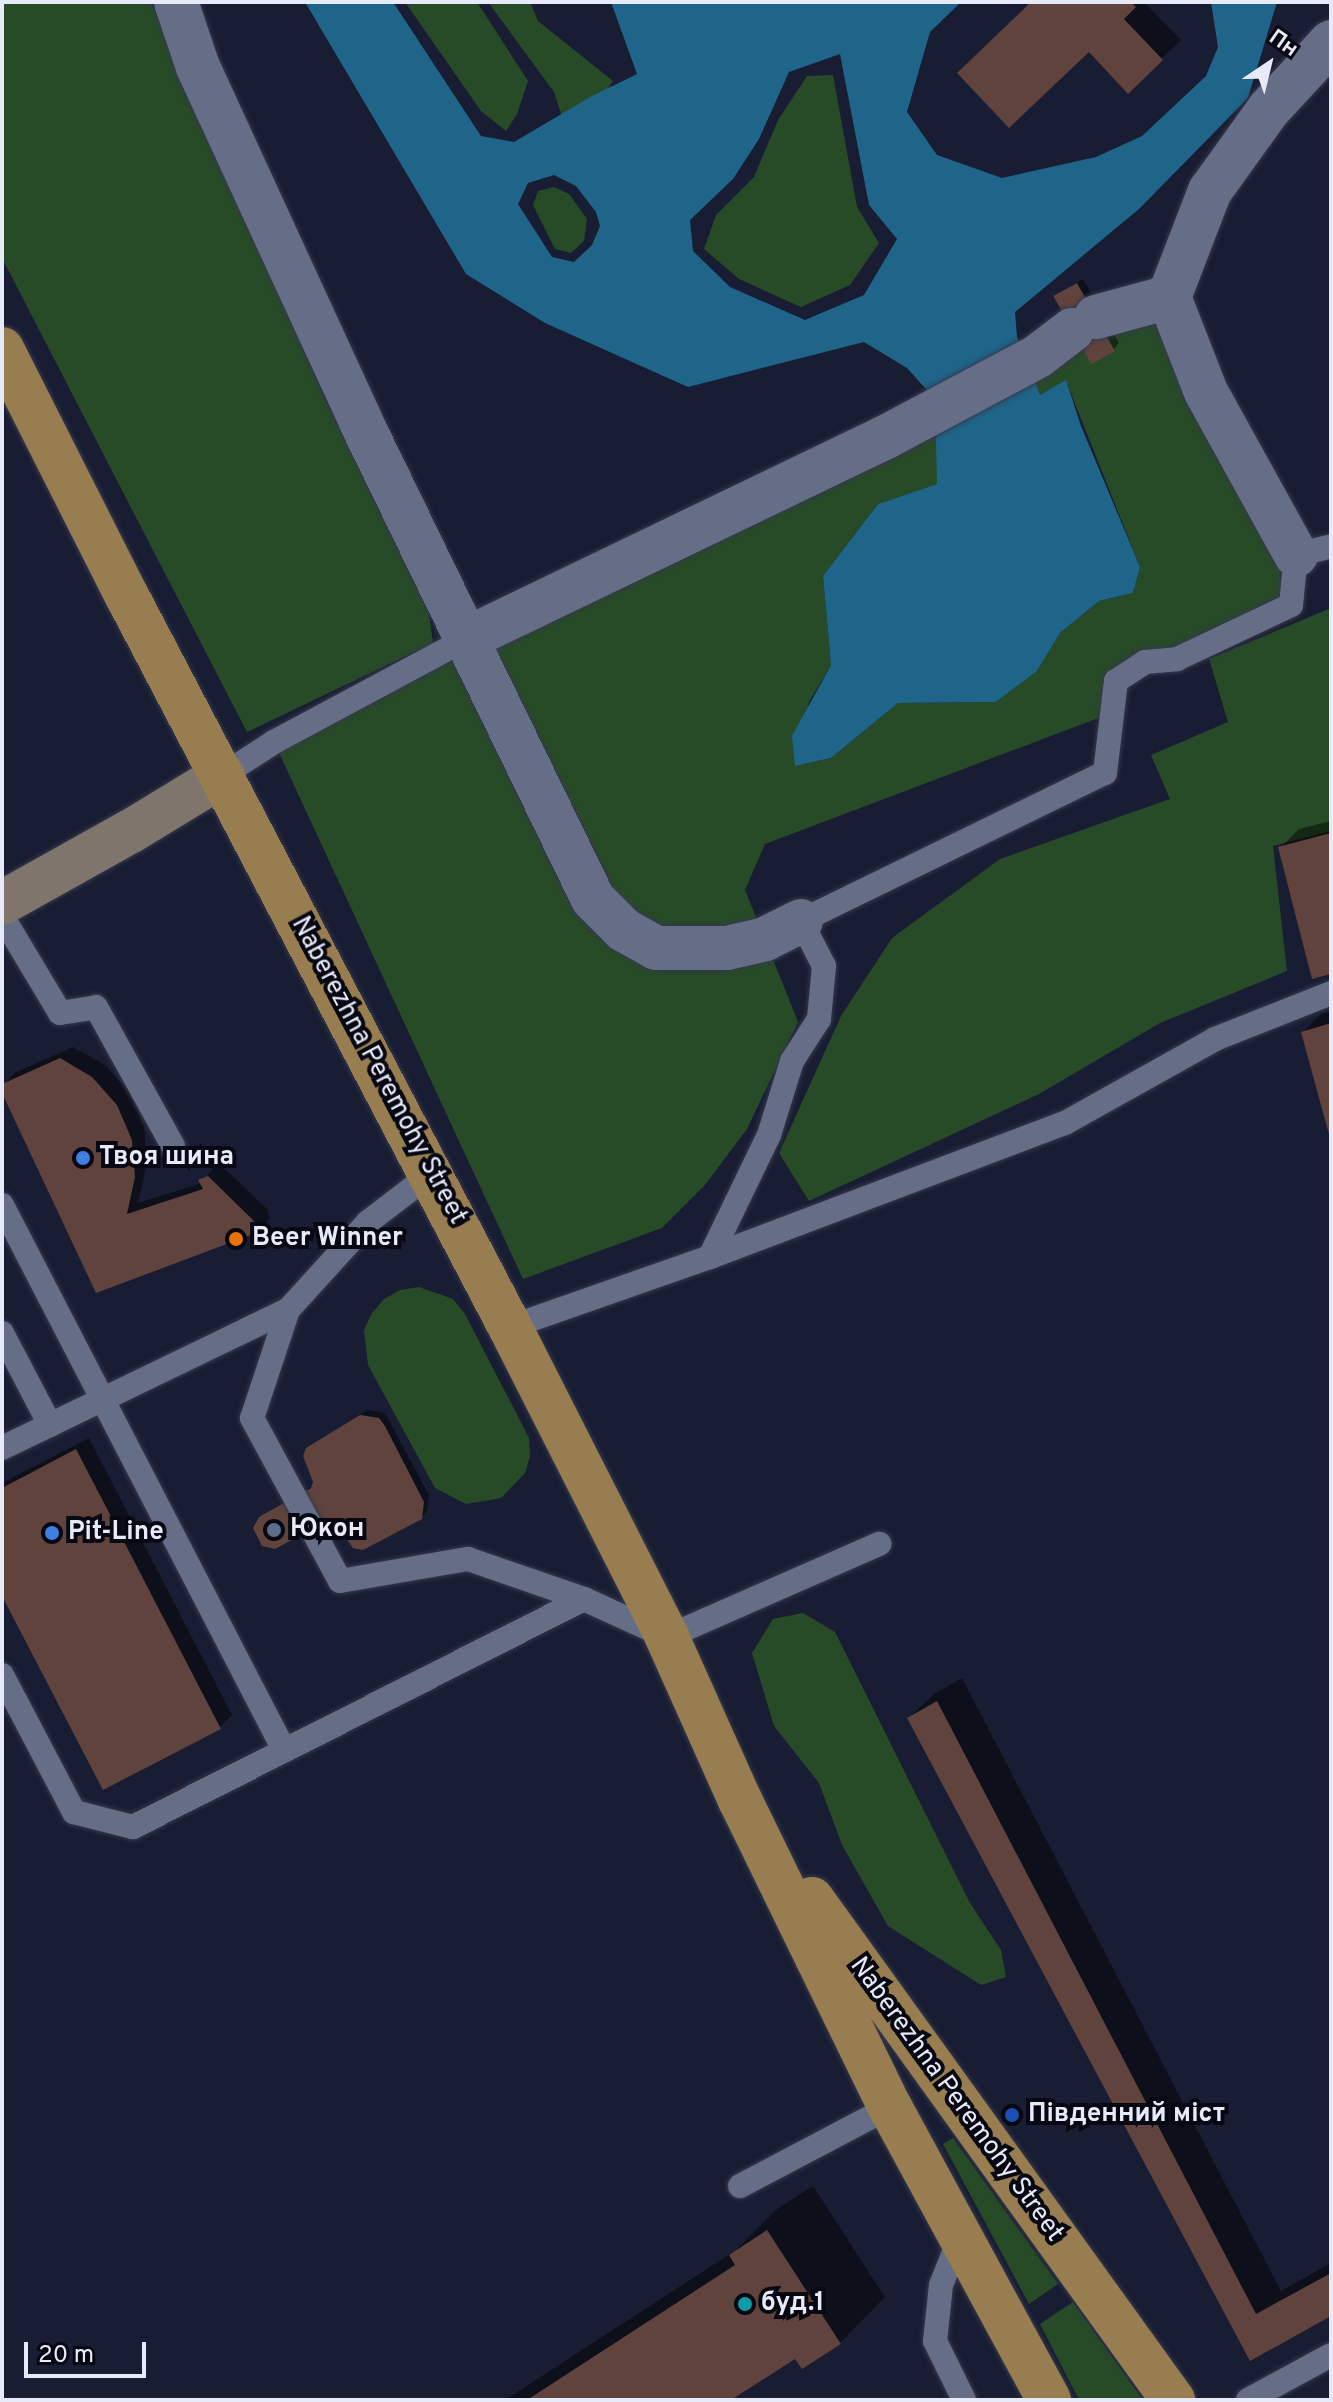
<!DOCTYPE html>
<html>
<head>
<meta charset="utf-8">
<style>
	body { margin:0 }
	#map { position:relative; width:1333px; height:2402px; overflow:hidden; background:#191d33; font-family:Overpass,sans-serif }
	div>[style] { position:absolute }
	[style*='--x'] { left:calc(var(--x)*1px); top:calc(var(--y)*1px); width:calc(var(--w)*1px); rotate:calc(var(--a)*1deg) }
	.green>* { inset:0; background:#274b27 }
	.water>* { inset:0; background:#1e6589 }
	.shadow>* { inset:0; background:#0007 }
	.building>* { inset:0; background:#61433d; transform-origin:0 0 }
	.roads { filter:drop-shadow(0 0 2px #36394b) drop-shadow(0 0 2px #36394b) }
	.lane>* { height:24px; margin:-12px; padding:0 12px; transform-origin:12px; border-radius:12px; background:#666d87 }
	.street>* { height:44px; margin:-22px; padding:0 22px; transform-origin:22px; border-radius:22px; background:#666d87 }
	.secondary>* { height:44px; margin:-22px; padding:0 22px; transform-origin:22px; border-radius:22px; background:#7f756c }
	.primary>* { height:44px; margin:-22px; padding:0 22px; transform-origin:22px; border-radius:22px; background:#987d50 }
	.dots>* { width:22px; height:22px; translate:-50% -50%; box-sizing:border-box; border:4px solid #070812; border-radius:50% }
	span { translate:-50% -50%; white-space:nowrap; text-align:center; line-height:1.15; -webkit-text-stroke:8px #070812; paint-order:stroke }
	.street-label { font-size:26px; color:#e6eaf9 }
	.poi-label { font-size:26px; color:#e6eaf9; font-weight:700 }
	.left { translate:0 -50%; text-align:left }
	.frame { position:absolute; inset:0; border:4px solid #e6eaf9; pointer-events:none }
	.north { position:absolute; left:1229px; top:24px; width:80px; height:80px; -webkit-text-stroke:6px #070812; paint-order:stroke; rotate:35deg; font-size:22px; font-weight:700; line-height:32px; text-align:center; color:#e6eaf9 }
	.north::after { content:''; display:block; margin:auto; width:28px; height:36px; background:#e6eaf9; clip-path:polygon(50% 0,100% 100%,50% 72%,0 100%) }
	.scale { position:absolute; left:24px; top:2342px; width:122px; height:36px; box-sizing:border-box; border:4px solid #e6eaf9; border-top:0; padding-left:10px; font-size:24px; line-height:28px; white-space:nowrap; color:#e6eaf9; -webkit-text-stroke:6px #070812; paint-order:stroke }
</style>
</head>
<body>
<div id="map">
	<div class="green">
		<i style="clip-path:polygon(2px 2px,151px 2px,324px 397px,427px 600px,433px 643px,247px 732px,2px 258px)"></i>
		<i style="clip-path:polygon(405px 2px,477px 2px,528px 81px,517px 114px,506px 131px,481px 111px)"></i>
		<i style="clip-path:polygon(488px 2px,530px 2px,538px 21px,613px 81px,595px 109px,564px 123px,554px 92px)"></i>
		<i style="clip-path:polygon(833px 75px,857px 207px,879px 243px,850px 285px,801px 307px,739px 279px,704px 249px,716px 215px,754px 177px,778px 120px,807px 76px)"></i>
		<i style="clip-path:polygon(554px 187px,569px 194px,587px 219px,584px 241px,571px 253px,555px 249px,533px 205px,538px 191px)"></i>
		<i style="clip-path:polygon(1169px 297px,1296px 555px,1291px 605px,1145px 662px,1101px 717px,765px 844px,745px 890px,798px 1022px,747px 1129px,705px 1185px,662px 1228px,523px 1279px,274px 742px,937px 410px,937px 484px,878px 504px,823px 576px,831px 665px,809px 702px,795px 766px,831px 758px,898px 703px,996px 702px,1037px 671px,1060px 633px,1099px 601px,1133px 593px,1140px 567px,1066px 381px,1040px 395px,1025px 363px)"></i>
		<i style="clip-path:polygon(1331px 608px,1331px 831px,1273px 846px,1287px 971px,1160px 1023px,1039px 1094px,809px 1201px,779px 1153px,841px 1016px,892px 938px,1000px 859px,1170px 799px,1151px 755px,1228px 722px,1209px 659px)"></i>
		<i style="clip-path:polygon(419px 1287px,453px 1299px,465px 1314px,529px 1438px,530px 1456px,525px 1473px,501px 1498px,466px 1504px,435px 1488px,368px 1365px,364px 1330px,372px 1313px,384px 1299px,400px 1290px)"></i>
		<i style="clip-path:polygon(803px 1613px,835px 1632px,970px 1903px,1001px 1950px,1006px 1977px,981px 1985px,888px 1926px,842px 1845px,819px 1783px,774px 1726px,752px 1653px,773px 1619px)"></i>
		<i style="clip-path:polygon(953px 2138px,1058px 2284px,1029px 2304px,943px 2144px)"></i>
		<i style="clip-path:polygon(1073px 2302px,1143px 2400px,1079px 2400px,1040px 2324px)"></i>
	</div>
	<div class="water">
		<i style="clip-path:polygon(evenodd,305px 2px,393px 2px,481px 136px,514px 142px,592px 96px,637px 74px,611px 2px,961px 2px,930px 32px,907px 112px,937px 155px,1002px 178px,1096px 157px,1142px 136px,1206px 76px,1218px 47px,1211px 2px,1277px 2px,1248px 98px,1139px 209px,1015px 312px,1017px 337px,1040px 395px,1066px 380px,1081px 426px,1140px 567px,1133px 593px,1099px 601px,1060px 633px,1037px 671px,996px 702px,898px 703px,831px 758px,795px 766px,792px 736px,831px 665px,823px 576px,878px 504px,937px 484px,935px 399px,907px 368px,864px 342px,688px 387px,545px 323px,466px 274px,305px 2px,840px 54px,869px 205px,897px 239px,864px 295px,805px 320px,730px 287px,693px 251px,690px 220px,733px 179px,759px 139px,789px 72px,840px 54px,305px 2px,554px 175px,576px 186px,596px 212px,600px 226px,592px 245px,574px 262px,552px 257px,518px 204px,528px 183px,554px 175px)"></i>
	</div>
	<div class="shadow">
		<i style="clip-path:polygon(1033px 2px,1144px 2px,1181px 40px,1128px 91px,1089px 49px)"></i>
		<i style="clip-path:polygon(1083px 279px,1119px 343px,1114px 349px,1055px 296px)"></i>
		<i style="clip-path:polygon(1331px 821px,1331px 972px,1280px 848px,1299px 829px)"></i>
		<i style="clip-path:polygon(1331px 1011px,1331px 1133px,1303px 1032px,1322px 1013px)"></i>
		<i style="clip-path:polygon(73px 1047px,105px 1065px,129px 1092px,144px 1126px,147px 1163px,138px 1203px,202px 1183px,213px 1168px,221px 1165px,267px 1209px,270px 1218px,258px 1231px,97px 1290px,2px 1088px,14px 1073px)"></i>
		<i style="clip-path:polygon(367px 1410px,385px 1413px,429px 1495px,427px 1511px,421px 1517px,338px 1524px,260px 1518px,314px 1485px,308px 1449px)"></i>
		<i style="clip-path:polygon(89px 1438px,232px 1715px,220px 1727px,2px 1591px,2px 1483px)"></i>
		<i style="clip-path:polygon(962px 1678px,1281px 2291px,1331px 2263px,1331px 2314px,1251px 2358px,909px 1718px,934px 1694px)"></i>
		<i style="clip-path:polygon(813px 2186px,885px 2297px,840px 2343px,795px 2356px,727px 2400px,505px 2400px,736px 2250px,777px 2209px)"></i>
	</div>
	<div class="building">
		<i style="clip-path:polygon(1031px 2px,1131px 2px,1136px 7px,1124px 19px,1163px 60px,1128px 94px,1089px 52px,1009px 128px,957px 73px)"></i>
		<i style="left:1077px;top:283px;width:78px;height:27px;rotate:61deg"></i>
		<i style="clip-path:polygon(1331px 833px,1331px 974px,1312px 979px,1278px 847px)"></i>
		<i style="clip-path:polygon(1331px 1023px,1331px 1138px,1330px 1138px,1301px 1032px)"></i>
		<i style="clip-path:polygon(60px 1058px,92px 1077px,117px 1105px,132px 1140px,135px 1177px,127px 1214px,203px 1189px,198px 1180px,208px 1176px,255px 1222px,259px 1232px,96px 1293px,2px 1093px,2px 1084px)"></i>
		<i style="clip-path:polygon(360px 1415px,379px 1418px,385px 1426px,424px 1502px,422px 1519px,363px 1550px,353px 1548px,337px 1526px,330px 1524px,323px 1523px,275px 1549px,262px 1546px,253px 1528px,259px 1517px,311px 1488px,313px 1482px,303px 1456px,306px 1448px)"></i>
		<i style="clip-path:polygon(76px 1449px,221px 1729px,103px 1790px,2px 1596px,2px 1488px)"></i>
		<i style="clip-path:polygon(937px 1701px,1256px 2314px,1331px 2273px,1331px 2316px,1250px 2361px,907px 1718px)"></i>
		<i style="clip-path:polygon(767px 2230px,841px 2344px,802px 2369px,795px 2359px,731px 2400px,527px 2400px,735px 2265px,729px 2255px)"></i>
	</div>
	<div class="roads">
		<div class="lane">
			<i style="--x:223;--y:775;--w:61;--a:-32.9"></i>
			<i style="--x:274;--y:742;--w:216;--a:-28.2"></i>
			<i style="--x:2;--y:916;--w:113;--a:59.1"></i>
			<i style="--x:60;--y:1013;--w:36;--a:-9"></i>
			<i style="--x:96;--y:1007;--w:159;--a:61"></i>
			<i style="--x:432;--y:1173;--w:81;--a:142.6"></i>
			<i style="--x:368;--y:1222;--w:119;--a:132.3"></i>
			<i style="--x:288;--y:1310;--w:114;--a:108.4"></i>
			<i style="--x:252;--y:1418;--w:185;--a:61.6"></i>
			<i style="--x:340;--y:1581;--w:130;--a:-9.8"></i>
			<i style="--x:468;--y:1559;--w:123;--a:19"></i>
			<i style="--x:584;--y:1599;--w:91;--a:24.6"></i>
			<i style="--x:667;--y:1637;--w:232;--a:-23.7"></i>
			<i style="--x:2;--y:1205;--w:614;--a:62.64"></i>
			<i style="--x:710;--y:1257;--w:136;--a:-64.2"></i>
			<i style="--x:769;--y:1135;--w:77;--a:-72.7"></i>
			<i style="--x:792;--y:1061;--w:50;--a:-57.3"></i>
			<i style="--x:819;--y:1019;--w:53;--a:-84.6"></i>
			<i style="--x:824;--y:966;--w:51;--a:-117.1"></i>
			<i style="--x:801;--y:921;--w:338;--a:-26"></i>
			<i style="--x:1105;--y:773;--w:93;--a:-83.2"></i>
			<i style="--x:1116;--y:681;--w:35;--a:-33"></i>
			<i style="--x:1145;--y:662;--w:32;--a:-5"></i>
			<i style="--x:1177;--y:659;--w:126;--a:-25.3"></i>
			<i style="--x:1291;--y:605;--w:50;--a:-84.3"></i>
			<i style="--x:1296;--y:555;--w:36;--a:-14"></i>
			<i style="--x:510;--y:1327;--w:212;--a:-19.3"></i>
			<i style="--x:710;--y:1257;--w:379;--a:-20.7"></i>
			<i style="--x:1065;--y:1123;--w:172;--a:-29.2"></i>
			<i style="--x:1215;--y:1039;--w:125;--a:-21.6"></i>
			<i style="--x:2;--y:1333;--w:104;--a:62.4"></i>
			<i style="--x:2;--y:1448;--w:318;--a:-25.8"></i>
			<i style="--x:2;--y:1675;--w:155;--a:62.3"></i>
			<i style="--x:74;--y:1812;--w:61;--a:14.3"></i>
			<i style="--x:133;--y:1827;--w:505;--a:-26.82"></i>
			<i style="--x:740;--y:2186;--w:170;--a:-27.8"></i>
			<i style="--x:961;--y:2235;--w:54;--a:111.8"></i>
			<i style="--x:941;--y:2285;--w:56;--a:96.1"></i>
			<i style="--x:935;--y:2341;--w:66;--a:63.8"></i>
			<i style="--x:1248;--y:2400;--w:94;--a:-28.5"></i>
		</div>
		<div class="street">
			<i style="--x:176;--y:2;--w:69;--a:71.3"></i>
			<i style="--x:198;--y:67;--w:391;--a:65.3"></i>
			<i style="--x:361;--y:422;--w:530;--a:64.06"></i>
			<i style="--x:593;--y:899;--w:44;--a:45"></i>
			<i style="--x:624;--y:930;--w:37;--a:29"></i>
			<i style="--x:656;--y:948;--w:71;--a:0"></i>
			<i style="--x:727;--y:948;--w:39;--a:-13"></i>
			<i style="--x:765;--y:939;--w:40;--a:-26.6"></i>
			<i style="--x:1096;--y:317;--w:76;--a:-15.3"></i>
			<i style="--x:1296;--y:555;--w:186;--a:-118.9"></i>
			<i style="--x:1206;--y:392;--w:102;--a:-111.3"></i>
			<i style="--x:1169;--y:297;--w:114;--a:-68.9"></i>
			<i style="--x:1210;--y:191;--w:101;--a:-54.3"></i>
			<i style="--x:1269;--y:109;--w:91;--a:-47.2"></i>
			<i style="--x:464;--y:640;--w:466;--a:-25.7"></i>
			<i style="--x:884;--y:438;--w:174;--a:-28"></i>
			<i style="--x:1038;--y:356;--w:43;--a:-37.4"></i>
		</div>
		<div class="secondary">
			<i style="--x:2;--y:903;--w:148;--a:-29.2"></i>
			<i style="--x:131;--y:831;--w:108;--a:-31.3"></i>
		</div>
		<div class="primary">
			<i style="--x:2;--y:349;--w:277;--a:63.2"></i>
			<i style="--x:127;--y:596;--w:825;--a:62.35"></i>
			<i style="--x:510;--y:1327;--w:347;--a:63.1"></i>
			<i style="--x:667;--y:1637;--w:179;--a:65.9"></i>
			<i style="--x:740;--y:1800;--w:342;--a:64"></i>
			<i style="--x:890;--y:2107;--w:333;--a:61.5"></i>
			<i style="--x:812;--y:1899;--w:618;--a:54.23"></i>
		</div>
	</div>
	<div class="dots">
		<i style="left:83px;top:1158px;background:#3f7fe0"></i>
		<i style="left:236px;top:1239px;background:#e8710a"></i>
		<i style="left:274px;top:1530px;background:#5c6f8a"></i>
		<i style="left:52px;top:1533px;background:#3f7fe0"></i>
		<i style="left:1012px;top:2115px;background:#1a4fb4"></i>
		<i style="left:745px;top:2304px;background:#0f9aa8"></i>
	</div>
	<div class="street-label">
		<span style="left:378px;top:1071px;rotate:62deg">Naberezhna Peremohy Street</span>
		<span style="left:956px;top:2100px;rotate:54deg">Naberezhna Peremohy Street</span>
	</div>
	<div class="poi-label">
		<span class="left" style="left:99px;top:1158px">Твоя шина</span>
		<span class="left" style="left:252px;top:1239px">Beer Winner</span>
		<span class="left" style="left:290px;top:1530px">Юкон</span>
		<span class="left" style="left:68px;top:1533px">Pit-Line</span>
		<span class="left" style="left:1028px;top:2115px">Південний міст</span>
		<span class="left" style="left:761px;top:2304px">буд.1</span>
	</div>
	<div class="frame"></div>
	<div class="north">Пн</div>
	<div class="scale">20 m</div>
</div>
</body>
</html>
